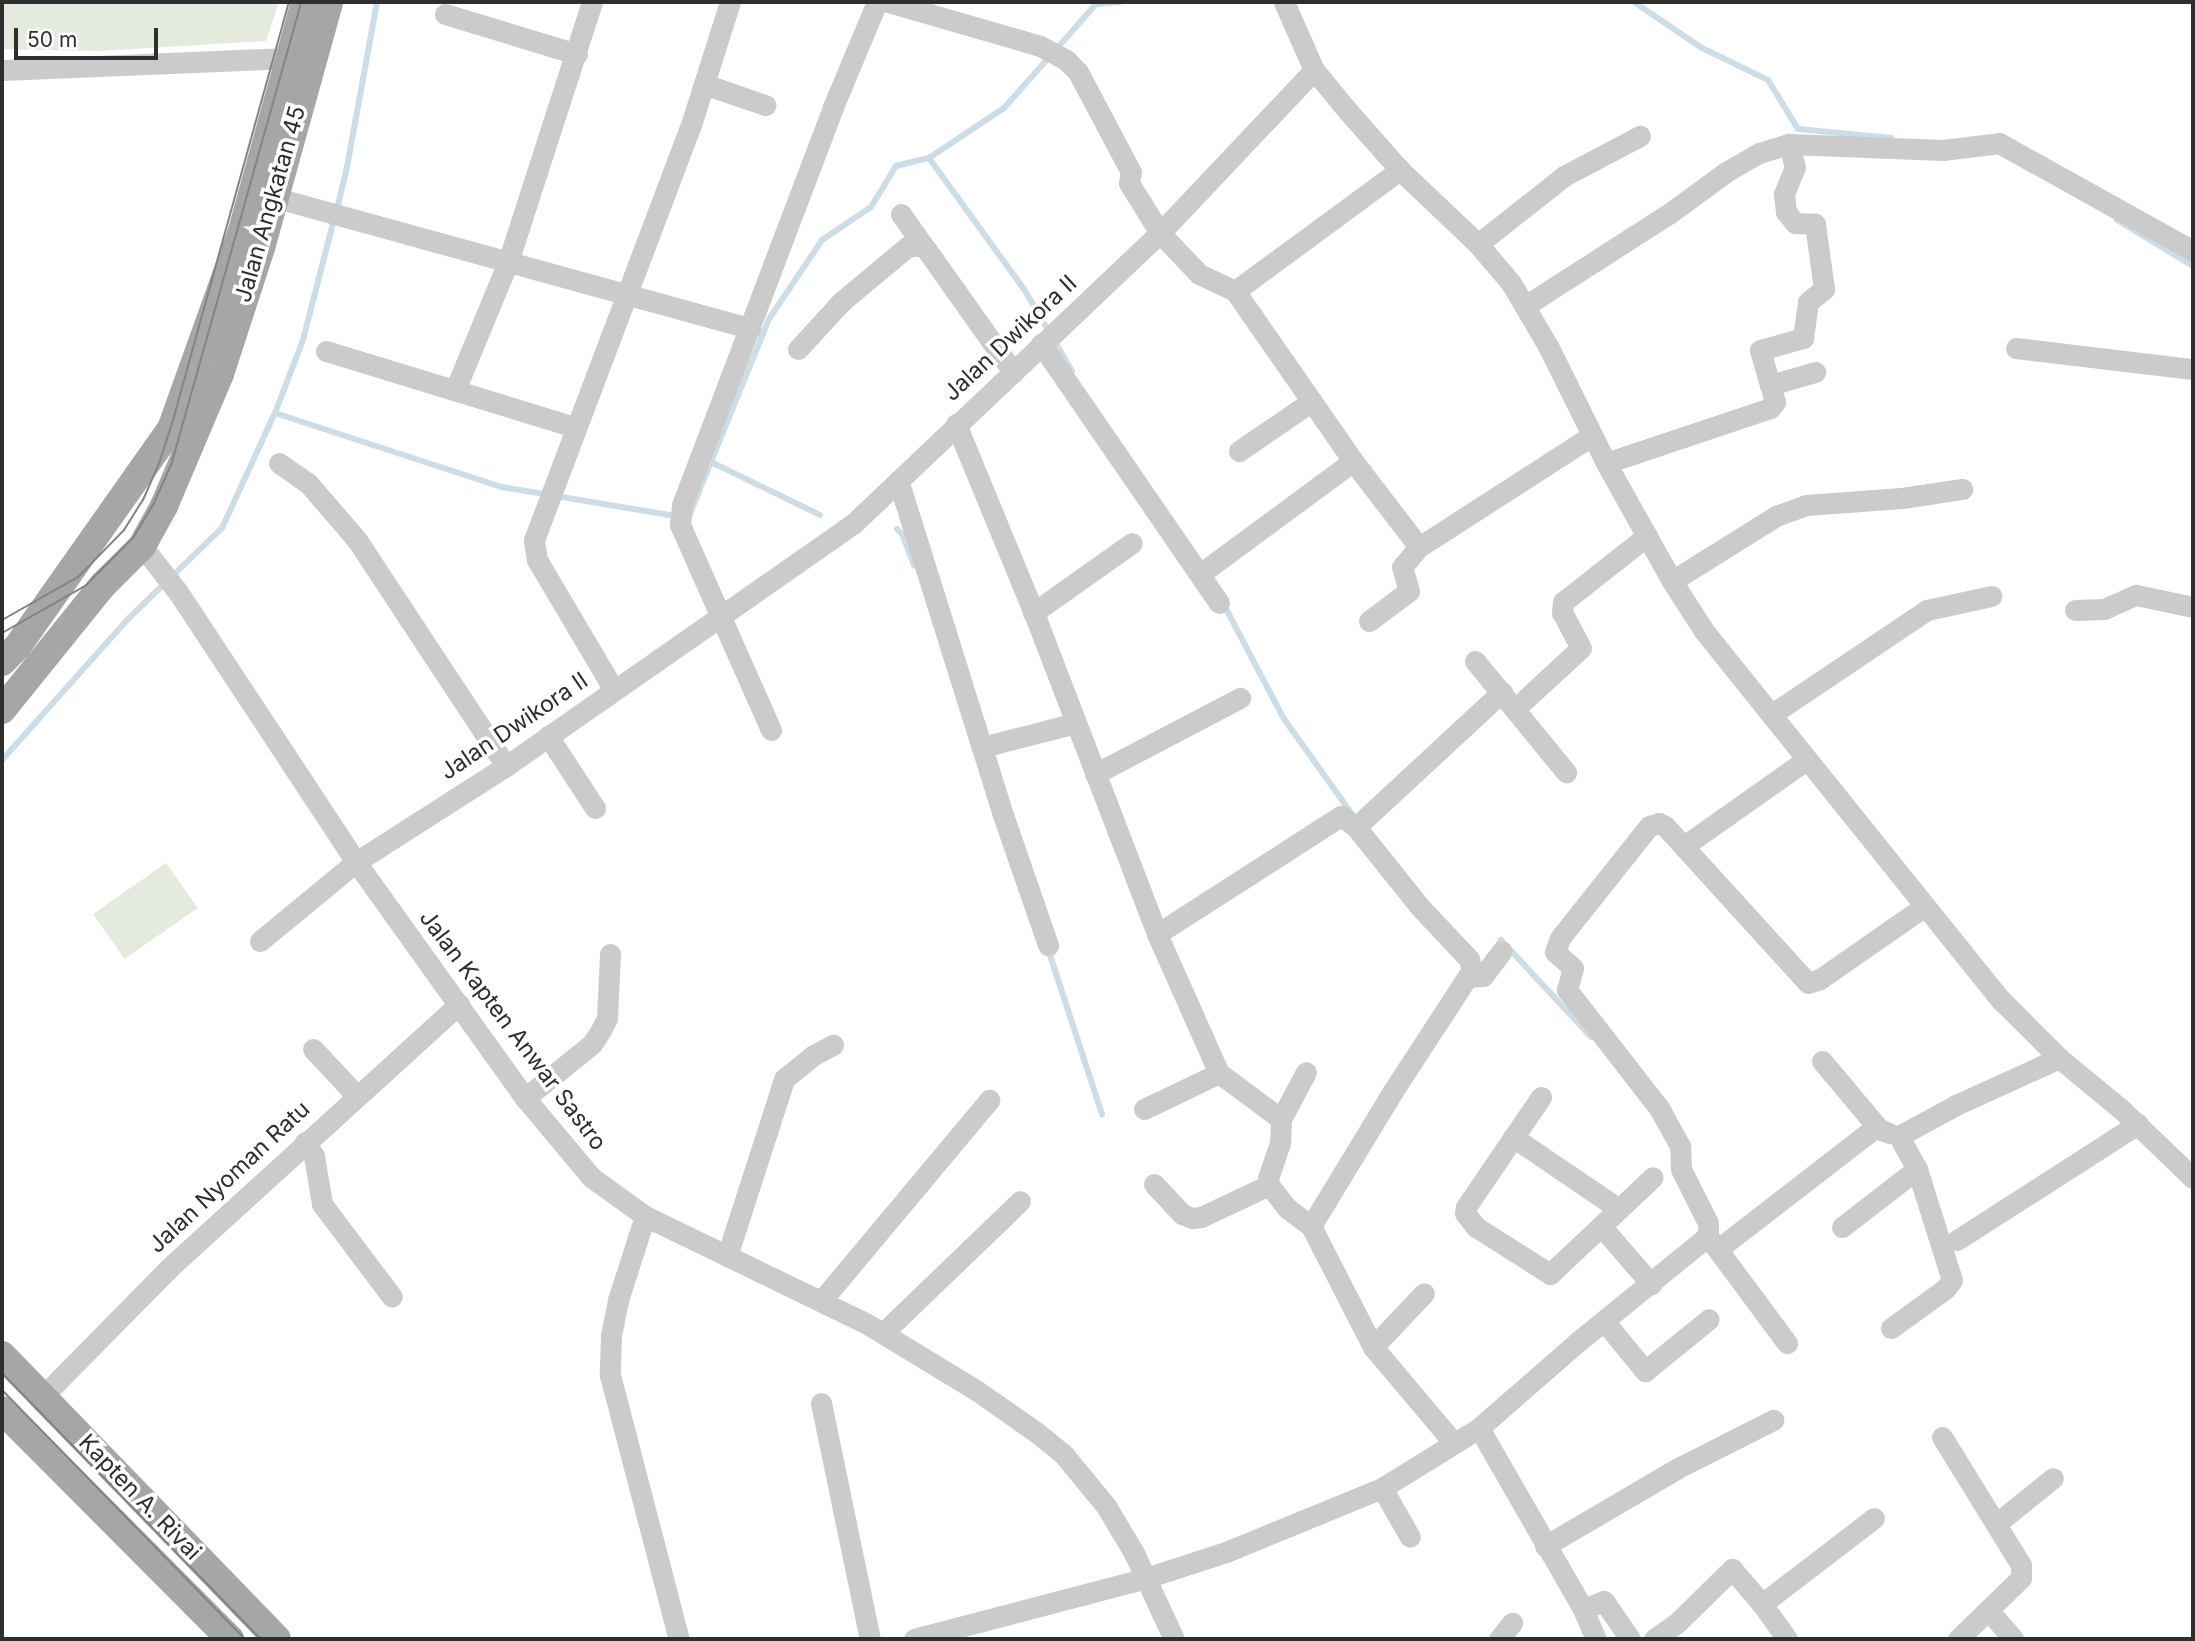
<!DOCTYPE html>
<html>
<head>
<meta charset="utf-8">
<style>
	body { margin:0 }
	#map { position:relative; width:2195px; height:1641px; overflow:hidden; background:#fff; font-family:Inter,sans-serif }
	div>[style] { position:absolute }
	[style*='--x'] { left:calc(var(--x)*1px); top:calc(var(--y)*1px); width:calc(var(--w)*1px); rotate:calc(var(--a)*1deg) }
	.green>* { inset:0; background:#e4eade; transform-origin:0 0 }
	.stream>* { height:6px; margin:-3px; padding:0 3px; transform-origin:3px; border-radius:3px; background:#ccdde8 }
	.minor>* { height:21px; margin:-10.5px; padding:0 10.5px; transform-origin:10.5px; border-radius:10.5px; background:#cbcbcb }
	.major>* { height:28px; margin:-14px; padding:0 14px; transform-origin:14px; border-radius:14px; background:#a6a6a6 }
	.tram>* { height:2px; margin:-1px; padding:0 1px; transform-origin:1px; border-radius:1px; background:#838383 }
	span { translate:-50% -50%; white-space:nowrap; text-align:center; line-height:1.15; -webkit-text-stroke:7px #fff; paint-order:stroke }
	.street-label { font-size:23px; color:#2e2e2e }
	.frame { position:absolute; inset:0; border:4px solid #2e2e2e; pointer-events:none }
	.scale { position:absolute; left:14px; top:28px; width:144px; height:32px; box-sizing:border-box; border:4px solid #2e2e2e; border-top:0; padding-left:9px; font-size:21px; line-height:24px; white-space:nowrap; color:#2e2e2e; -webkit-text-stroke:5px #fff; paint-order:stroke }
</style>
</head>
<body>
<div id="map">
	<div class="green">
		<i style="clip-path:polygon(2px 2px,279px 2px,266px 41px,100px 51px,2px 49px)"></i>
		<i style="left:166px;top:863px;width:55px;height:89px;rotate:55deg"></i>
	</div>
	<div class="stream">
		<i style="--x:1634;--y:2;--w:82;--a:34.1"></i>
		<i style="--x:1702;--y:48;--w:73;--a:25.9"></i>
		<i style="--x:1768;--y:80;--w:57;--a:58.5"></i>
		<i style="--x:1798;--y:129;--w:94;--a:5.5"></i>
		<i style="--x:929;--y:158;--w:162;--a:54.1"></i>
		<i style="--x:1024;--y:289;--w:95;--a:59.7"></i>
		<i style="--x:337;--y:209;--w:43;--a:-76.6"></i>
		<i style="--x:347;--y:167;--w:168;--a:-79.7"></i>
		<i style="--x:2117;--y:220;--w:89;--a:31.2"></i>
		<i style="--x:275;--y:413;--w:239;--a:18.1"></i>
		<i style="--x:502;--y:487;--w:176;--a:9.5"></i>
		<i style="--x:711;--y:462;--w:121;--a:25.9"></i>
		<i style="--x:689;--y:516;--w:213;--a:-67.9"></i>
		<i style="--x:769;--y:319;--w:95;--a:-56.1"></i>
		<i style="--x:822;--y:240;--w:59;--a:-34"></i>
		<i style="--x:871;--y:207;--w:48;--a:-58.6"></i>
		<i style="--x:896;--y:166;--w:34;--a:-14"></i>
		<i style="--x:929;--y:158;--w:90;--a:-33.7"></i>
		<i style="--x:1004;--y:108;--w:139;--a:-48.5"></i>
		<i style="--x:1096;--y:4;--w:24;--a:-5"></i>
		<i style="--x:897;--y:529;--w:7;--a:45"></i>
		<i style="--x:902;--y:534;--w:34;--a:69"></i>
		<i style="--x:1223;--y:603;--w:131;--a:62.3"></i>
		<i style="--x:1284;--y:719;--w:117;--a:54.4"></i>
		<i style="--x:2;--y:760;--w:189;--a:-48.2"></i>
		<i style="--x:128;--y:619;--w:131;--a:-44.1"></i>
		<i style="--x:222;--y:528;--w:127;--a:-65.3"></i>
		<i style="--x:275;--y:413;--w:78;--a:-69"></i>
		<i style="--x:303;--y:340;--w:125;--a:-75.6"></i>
		<i style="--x:1497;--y:947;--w:8;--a:-60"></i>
		<i style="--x:1501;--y:940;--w:132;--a:47.1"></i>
		<i style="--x:1048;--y:949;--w:174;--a:71.9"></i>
	</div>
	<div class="minor">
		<i style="--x:888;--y:2;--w:158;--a:16.1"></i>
		<i style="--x:1040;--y:46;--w:30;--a:28"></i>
		<i style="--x:1066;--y:60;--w:17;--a:45"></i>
		<i style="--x:1078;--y:72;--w:113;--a:62.1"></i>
		<i style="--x:1131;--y:172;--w:11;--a:100"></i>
		<i style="--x:1129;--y:183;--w:59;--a:58.2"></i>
		<i style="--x:1160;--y:233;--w:57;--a:46.4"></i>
		<i style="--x:1199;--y:274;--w:40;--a:25"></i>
		<i style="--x:1235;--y:291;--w:205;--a:-36.3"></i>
		<i style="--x:1284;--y:2;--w:74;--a:66.2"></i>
		<i style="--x:1314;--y:70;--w:50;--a:50.6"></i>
		<i style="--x:1346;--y:109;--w:81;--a:48.5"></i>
		<i style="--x:1400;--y:170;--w:108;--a:43.5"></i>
		<i style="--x:1478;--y:244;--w:51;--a:49.8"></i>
		<i style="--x:1511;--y:283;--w:73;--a:59.6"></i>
		<i style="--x:1548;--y:346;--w:131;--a:63.6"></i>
		<i style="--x:1606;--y:463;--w:135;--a:60.8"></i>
		<i style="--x:1672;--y:581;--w:59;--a:57.4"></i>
		<i style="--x:1704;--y:631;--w:474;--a:51.2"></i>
		<i style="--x:2001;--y:1000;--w:82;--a:45"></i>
		<i style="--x:2059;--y:1058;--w:82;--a:39.5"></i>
		<i style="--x:2122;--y:1110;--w:98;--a:43.8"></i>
		<i style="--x:445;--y:14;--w:138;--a:16.9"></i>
		<i style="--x:2;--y:70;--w:287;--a:-2.4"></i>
		<i style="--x:704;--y:84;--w:65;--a:19"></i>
		<i style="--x:273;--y:197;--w:495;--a:15.4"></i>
		<i style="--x:901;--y:214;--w:39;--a:55"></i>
		<i style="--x:1478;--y:244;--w:110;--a:-38.3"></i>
		<i style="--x:1564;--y:176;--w:86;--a:-27.8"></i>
		<i style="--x:1235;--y:291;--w:207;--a:55.2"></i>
		<i style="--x:1353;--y:461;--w:108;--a:52.5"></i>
		<i style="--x:1419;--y:547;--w:205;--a:-32.8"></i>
		<i style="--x:1525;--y:306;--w:172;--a:-32.7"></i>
		<i style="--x:1670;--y:213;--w:69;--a:-36.2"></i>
		<i style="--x:1726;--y:172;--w:38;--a:-30"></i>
		<i style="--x:1759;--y:153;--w:31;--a:-17"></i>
		<i style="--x:1789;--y:144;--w:154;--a:2.2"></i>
		<i style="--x:1943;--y:150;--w:56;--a:-7.1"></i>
		<i style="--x:1999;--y:143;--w:222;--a:29.1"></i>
		<i style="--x:1041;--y:344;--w:314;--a:55.5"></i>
		<i style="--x:2016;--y:348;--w:178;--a:6.8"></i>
		<i style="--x:798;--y:349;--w:64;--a:-47.5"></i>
		<i style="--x:841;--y:302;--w:86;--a:-39.8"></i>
		<i style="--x:907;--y:247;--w:12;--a:-9"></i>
		<i style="--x:919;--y:245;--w:8;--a:30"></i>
		<i style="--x:926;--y:249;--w:151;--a:54.7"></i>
		<i style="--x:326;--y:351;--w:260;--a:17"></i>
		<i style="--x:1770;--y:385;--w:36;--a:-106"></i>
		<i style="--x:1760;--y:350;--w:45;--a:-15.6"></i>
		<i style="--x:1803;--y:338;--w:36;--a:-82"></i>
		<i style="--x:1808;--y:302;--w:21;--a:-39"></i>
		<i style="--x:1824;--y:289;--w:66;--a:-97.9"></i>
		<i style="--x:1815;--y:224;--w:20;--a:-177"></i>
		<i style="--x:1795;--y:223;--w:14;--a:-129"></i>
		<i style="--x:1786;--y:212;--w:18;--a:-96"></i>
		<i style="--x:1784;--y:194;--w:29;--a:-68"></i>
		<i style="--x:1795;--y:167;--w:24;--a:-105"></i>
		<i style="--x:455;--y:390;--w:139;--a:-67.5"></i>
		<i style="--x:508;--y:262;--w:273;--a:-72.1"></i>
		<i style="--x:956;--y:424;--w:213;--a:67.6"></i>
		<i style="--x:1037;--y:621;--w:335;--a:69"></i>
		<i style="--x:1157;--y:934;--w:152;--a:66"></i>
		<i style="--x:1219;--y:1073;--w:77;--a:36.6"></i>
		<i style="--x:1281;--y:1119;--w:24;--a:92"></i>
		<i style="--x:1280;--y:1143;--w:37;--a:109"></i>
		<i style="--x:1268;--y:1178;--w:7;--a:82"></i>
		<i style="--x:1269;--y:1185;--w:29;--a:52"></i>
		<i style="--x:1287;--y:1208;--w:30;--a:37"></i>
		<i style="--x:1311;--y:1226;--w:136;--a:62.9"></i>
		<i style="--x:1373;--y:1347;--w:124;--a:49.9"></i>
		<i style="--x:1239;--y:451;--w:88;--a:-34.4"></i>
		<i style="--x:279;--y:463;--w:35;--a:35"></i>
		<i style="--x:308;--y:483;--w:75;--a:49.3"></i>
		<i style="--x:357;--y:540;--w:271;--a:56.6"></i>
		<i style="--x:1606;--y:463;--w:173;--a:-18.5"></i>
		<i style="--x:1770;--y:408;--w:8;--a:-50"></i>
		<i style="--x:1775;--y:402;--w:18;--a:-106"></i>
		<i style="--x:1770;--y:385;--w:47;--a:-16.1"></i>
		<i style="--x:899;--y:483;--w:348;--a:72.6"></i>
		<i style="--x:1003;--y:815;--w:138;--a:70.9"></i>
		<i style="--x:142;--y:546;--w:58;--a:52"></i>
		<i style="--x:178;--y:592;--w:323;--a:56.6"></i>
		<i style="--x:356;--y:862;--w:290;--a:54.4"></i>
		<i style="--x:525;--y:1098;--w:103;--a:50.1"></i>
		<i style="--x:591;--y:1177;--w:67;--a:35.8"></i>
		<i style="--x:645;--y:1216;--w:249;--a:25.9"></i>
		<i style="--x:869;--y:1325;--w:125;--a:31.3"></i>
		<i style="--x:976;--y:1390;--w:73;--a:35"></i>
		<i style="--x:1036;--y:1432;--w:36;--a:39"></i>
		<i style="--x:1064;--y:1455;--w:66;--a:50.5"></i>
		<i style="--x:1106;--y:1506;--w:55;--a:59.2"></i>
		<i style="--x:1134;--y:1553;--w:95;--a:65.1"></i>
		<i style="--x:1200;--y:574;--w:190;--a:-36.4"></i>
		<i style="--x:1672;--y:581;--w:123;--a:-32"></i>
		<i style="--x:1776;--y:516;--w:32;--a:-20"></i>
		<i style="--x:1806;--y:505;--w:96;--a:-4.2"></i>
		<i style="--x:1902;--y:498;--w:61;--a:-8.5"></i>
		<i style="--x:2075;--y:610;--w:29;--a:-2"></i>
		<i style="--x:2104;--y:609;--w:35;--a:-24"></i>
		<i style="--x:2136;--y:595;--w:58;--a:11.9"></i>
		<i style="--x:1033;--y:613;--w:121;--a:-35.3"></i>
		<i style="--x:1369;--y:621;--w:50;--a:-36.9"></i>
		<i style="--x:1409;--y:591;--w:25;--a:-106"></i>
		<i style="--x:1402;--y:567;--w:26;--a:-50"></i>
		<i style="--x:1475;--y:661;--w:144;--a:50.7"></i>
		<i style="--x:614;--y:690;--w:151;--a:-120.6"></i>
		<i style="--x:537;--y:560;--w:20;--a:-99"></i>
		<i style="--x:534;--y:540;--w:441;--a:-69.3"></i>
		<i style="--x:690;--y:128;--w:132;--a:-72.4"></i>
		<i style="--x:1516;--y:708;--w:88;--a:-42.7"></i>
		<i style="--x:1581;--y:648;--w:40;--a:-118"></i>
		<i style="--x:1562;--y:613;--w:11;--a:-85"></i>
		<i style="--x:1563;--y:602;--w:107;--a:-38.2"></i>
		<i style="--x:1772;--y:714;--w:187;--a:-33.9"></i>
		<i style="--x:1927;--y:610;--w:66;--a:-12.3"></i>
		<i style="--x:771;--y:730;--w:224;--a:-113.9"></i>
		<i style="--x:680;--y:525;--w:20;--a:-84"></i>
		<i style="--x:682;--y:505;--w:426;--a:-69.2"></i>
		<i style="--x:833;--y:107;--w:114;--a:-67.3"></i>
		<i style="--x:548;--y:736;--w:86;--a:56.9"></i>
		<i style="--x:982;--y:747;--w:97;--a:-14.3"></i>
		<i style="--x:1095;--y:774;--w:164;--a:-27.7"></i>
		<i style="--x:1684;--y:846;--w:149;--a:-35.2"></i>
		<i style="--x:1157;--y:934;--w:219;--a:-32.7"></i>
		<i style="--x:1341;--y:816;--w:19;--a:36"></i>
		<i style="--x:260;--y:941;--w:124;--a:-39.5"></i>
		<i style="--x:356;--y:862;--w:178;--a:-32.6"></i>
		<i style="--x:506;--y:766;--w:423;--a:-34.9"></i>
		<i style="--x:853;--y:524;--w:423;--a:-43.5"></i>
		<i style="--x:1160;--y:233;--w:224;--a:-46.6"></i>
		<i style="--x:1469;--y:977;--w:14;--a:-4"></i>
		<i style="--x:1483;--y:976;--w:31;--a:-53"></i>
		<i style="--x:313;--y:1049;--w:63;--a:46.9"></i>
		<i style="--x:1822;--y:1061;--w:89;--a:50"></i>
		<i style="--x:1879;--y:1129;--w:11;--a:22"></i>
		<i style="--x:1541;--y:1097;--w:133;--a:124.3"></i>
		<i style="--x:1466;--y:1207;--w:6;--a:99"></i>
		<i style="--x:1465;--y:1213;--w:18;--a:52"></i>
		<i style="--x:1476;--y:1227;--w:88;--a:32.4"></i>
		<i style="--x:1550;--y:1274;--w:141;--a:-43.3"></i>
		<i style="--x:525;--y:1098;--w:86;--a:-38.9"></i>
		<i style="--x:592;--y:1044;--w:17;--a:-57"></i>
		<i style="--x:601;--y:1030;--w:13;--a:-63"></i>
		<i style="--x:607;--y:1018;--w:64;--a:-87.3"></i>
		<i style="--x:1144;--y:1109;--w:83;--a:-25.6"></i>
		<i style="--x:1281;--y:1119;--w:53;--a:-62"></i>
		<i style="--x:1513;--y:1137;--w:128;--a:34.2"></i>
		<i style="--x:305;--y:1142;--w:17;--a:57"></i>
		<i style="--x:314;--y:1156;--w:49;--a:80.5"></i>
		<i style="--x:322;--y:1204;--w:116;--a:53"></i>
		<i style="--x:1154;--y:1184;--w:41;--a:47"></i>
		<i style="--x:1182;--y:1214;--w:11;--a:22"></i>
		<i style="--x:1192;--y:1218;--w:9;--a:-6"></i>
		<i style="--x:1201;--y:1217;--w:75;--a:-25.2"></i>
		<i style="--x:645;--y:1216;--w:88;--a:107.8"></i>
		<i style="--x:618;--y:1300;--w:38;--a:101"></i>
		<i style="--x:611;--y:1337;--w:38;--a:92"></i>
		<i style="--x:610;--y:1375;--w:273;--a:75.4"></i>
		<i style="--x:1311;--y:1226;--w:158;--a:-58.7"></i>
		<i style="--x:1393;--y:1091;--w:145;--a:-56.9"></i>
		<i style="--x:1472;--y:970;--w:11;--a:-105"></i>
		<i style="--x:1469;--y:959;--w:71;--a:-133.3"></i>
		<i style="--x:1420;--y:907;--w:102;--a:-128.7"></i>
		<i style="--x:1356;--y:827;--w:199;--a:-42.8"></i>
		<i style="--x:1601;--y:1226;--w:77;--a:49.2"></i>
		<i style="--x:1842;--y:1227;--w:95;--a:-37.7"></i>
		<i style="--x:1709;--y:1238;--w:131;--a:53.4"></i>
		<i style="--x:1957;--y:1240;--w:215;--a:-32.7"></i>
		<i style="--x:1718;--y:1249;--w:201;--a:-37.7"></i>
		<i style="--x:727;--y:1256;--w:186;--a:-72.1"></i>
		<i style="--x:784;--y:1079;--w:36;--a:-39"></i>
		<i style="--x:812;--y:1056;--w:24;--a:-28"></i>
		<i style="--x:822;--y:1300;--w:261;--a:-50.1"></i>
		<i style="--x:1604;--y:1321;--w:65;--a:50.6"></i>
		<i style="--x:1645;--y:1371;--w:82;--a:-39.1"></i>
		<i style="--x:1891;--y:1328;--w:67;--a:-35.8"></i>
		<i style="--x:1945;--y:1289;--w:11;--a:-52"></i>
		<i style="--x:1952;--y:1280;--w:116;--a:-107.5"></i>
		<i style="--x:1917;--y:1169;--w:38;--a:-119"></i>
		<i style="--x:1899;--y:1136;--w:65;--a:-28.5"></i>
		<i style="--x:1956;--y:1105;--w:113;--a:-24.5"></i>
		<i style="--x:883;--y:1333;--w:190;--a:-43.9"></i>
		<i style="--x:1373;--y:1347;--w:74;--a:-46.6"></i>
		<i style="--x:42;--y:1397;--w:181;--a:-45.4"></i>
		<i style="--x:169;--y:1268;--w:392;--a:-42.3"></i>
		<i style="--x:821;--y:1403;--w:241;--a:78.3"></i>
		<i style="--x:1479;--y:1428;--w:209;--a:60.1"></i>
		<i style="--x:1583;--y:1609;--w:33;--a:67"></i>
		<i style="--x:1942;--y:1437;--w:150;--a:58.3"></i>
		<i style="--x:2021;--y:1565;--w:13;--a:90"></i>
		<i style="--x:2021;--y:1578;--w:88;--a:135.9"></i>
		<i style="--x:1382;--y:1488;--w:56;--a:60.3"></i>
		<i style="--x:1996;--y:1524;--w:73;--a:-38.9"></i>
		<i style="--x:1545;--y:1546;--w:152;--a:-30.4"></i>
		<i style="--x:1676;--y:1469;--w:109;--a:-26.8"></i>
		<i style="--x:1583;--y:1609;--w:22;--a:-21"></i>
		<i style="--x:1604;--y:1601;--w:46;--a:55.6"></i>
		<i style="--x:1989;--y:1611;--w:37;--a:49"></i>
		<i style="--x:914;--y:1639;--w:240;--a:-14.7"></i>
		<i style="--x:1146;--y:1578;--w:84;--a:-18"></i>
		<i style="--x:1226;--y:1552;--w:169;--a:-22.3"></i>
		<i style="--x:1382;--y:1488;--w:114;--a:-31.7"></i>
		<i style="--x:1479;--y:1428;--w:134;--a:-41.1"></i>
		<i style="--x:1580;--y:1340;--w:165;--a:-39.1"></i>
		<i style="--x:1708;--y:1236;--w:13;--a:-90"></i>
		<i style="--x:1708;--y:1223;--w:60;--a:-116.6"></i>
		<i style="--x:1681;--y:1169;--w:23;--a:-92"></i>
		<i style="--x:1680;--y:1146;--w:43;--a:-118.9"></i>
		<i style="--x:1659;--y:1108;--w:150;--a:-127.9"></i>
		<i style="--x:1567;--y:990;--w:23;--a:-75"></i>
		<i style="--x:1573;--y:968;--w:24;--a:-138"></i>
		<i style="--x:1555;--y:952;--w:15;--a:-70"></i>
		<i style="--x:1560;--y:938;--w:143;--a:-51.5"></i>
		<i style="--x:1649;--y:826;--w:10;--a:-17"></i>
		<i style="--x:1659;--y:823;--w:7;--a:27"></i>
		<i style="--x:1665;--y:826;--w:212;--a:47.7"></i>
		<i style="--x:1808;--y:983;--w:13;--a:-18"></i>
		<i style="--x:1820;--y:979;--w:128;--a:-34.8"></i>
		<i style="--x:1499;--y:1639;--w:21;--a:-51"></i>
		<i style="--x:1654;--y:1639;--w:29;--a:-35"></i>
		<i style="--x:1678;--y:1622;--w:76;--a:-44.5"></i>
		<i style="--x:1732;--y:1569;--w:46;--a:49.4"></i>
		<i style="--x:1787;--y:1639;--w:43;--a:-125.5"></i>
		<i style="--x:1762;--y:1604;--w:141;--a:-37.5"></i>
	</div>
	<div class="major">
		<i style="--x:2;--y:662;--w:21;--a:-45"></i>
		<i style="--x:17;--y:647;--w:267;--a:-54.8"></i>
		<i style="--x:171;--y:429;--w:207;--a:-70.3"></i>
		<i style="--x:241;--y:234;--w:241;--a:-74.6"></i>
		<i style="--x:2;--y:710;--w:161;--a:-51.1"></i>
		<i style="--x:103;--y:585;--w:55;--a:-45"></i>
		<i style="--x:142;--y:546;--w:46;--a:-61.2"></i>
		<i style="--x:164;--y:506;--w:143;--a:-67"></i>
		<i style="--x:220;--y:374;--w:133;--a:-72"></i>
		<i style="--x:261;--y:248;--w:255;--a:-74.5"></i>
		<i style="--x:2;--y:1355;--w:395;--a:45.9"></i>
		<i style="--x:2;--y:1410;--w:323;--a:45.1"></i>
	</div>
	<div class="tram">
		<i style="--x:2;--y:620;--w:87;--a:-29.5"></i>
		<i style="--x:78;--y:577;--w:66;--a:-45.6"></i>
		<i style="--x:124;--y:530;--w:36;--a:-58"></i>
		<i style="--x:143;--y:500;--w:43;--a:-66.4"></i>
		<i style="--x:160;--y:461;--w:43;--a:-72.4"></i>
		<i style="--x:173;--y:420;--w:434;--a:-74.5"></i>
		<i style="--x:2;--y:633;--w:95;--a:-29.5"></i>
		<i style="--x:85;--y:586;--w:68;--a:-45"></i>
		<i style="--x:133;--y:538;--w:39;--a:-59"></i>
		<i style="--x:153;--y:505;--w:44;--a:-65.8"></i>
		<i style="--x:171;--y:465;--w:44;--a:-74.1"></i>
		<i style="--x:183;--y:423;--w:437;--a:-74.3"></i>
		<i style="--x:2;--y:1373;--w:371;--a:45.8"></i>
		<i style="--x:2;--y:1390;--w:348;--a:45.7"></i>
	</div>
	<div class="street-label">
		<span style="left:270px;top:204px;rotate:-74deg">Jalan Angkatan 45</span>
		<span style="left:1010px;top:338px;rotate:-43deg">Jalan Dwikora II</span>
		<span style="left:514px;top:726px;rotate:-34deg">Jalan Dwikora II</span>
		<span style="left:513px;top:1030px;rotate:53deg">Jalan Kapten Anwar Sastro</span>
		<span style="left:229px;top:1177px;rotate:-43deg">Jalan Nyoman Ratu</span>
		<span style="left:140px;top:1497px;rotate:46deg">Kapten A. Rivai</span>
	</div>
	<div class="frame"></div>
	<div class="scale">50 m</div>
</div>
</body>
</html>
